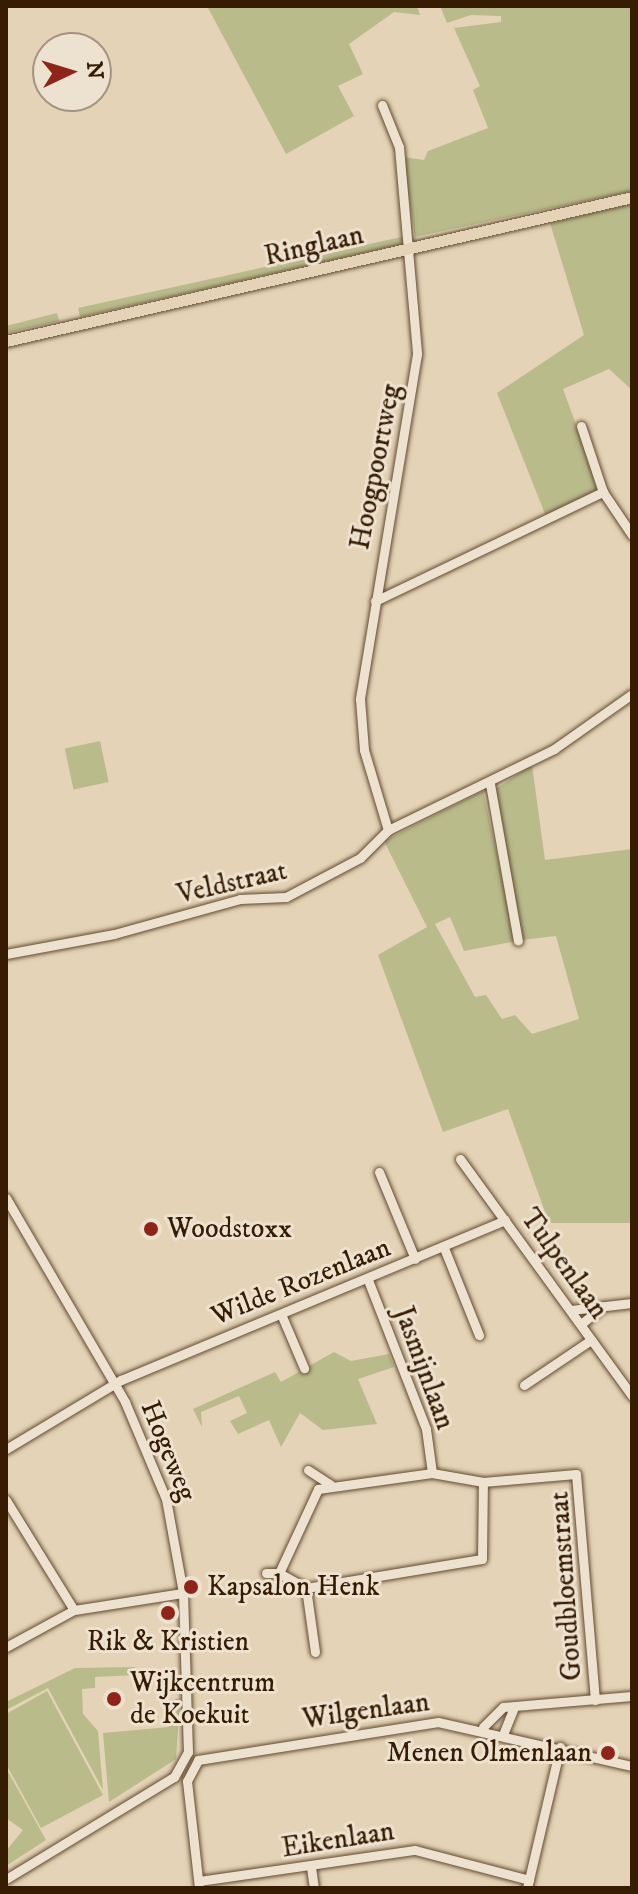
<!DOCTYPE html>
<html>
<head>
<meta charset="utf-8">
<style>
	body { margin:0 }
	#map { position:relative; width:638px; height:1894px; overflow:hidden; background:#e4d3b6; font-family:"IM FELL DW Pica",serif }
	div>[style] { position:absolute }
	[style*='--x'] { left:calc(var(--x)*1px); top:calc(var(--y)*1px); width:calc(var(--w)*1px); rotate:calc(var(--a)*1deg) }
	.green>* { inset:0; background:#b9bb8b; transform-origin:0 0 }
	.roads { filter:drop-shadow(0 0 2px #624a30) drop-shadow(0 0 2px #624a30) }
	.minor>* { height:9px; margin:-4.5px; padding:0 4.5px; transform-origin:4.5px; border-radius:4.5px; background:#ede2d0 }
	.major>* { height:11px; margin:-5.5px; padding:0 5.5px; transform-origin:5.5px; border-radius:5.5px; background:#e4d3b6 }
	.dots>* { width:22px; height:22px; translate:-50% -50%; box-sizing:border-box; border:4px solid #ede2d0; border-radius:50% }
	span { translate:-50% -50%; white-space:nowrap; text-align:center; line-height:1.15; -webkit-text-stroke:6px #ede2d0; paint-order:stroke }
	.street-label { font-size:28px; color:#361c03 }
	.poi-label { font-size:28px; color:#361c03 }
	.left { translate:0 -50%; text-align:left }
	.right { translate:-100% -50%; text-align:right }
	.frame { position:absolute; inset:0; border:8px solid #361c03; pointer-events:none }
	.north { position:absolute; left:32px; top:32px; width:80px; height:80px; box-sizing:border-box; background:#ede2d0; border:2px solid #a4937e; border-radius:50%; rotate:86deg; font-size:22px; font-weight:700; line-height:32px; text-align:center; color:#361c03 }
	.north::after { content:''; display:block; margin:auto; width:28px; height:36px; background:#8f2418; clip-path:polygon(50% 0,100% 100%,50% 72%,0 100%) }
</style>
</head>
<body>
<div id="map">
	<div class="green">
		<i style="clip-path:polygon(207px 6px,417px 6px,420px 15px,394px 12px,349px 44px,363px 74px,338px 86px,354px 116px,286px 154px)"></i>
		<i style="clip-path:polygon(440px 6px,632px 6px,632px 191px,415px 237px,403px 157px,424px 160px,428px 151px,488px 128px,473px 90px,480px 86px,454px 28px,501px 22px,501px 16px,471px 15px,447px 23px)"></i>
		<i style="clip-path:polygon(632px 204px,632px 390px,609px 369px,563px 389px,601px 492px,547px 519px,497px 393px,584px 335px,550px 223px)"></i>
		<i style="clip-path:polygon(406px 236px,403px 244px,80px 317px,78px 308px)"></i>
		<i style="clip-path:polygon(57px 313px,59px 321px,6px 333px,6px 326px)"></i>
		<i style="left:100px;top:741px;width:42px;height:36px;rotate:78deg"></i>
		<i style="clip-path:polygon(532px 765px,545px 860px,632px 849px,632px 1223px,549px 1223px,508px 1109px,443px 1132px,378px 955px,427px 927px,384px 841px,483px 791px,516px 941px,464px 951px,450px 917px,435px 924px,475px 997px,486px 995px,502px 1019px,515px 1015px,532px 1034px,579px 1019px,556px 936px,522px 940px,494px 790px)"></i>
		<i style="clip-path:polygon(334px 1352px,351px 1361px,389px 1354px,394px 1367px,358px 1379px,377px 1424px,323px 1430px,300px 1413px,281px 1447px,269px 1420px,238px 1434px,230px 1421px,247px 1413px,239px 1396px,201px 1412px,202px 1427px,193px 1409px,275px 1372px,281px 1382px)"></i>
		<i style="clip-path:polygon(135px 1667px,135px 1675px,95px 1677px,95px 1688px,82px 1689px,83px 1714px,98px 1731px,103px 1790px,48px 1688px,6px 1710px,6px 1702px,75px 1668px)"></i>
		<i style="clip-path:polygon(47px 1691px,103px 1795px,41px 1828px,6px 1764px,6px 1714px)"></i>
		<i style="clip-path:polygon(180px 1698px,176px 1759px,109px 1802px,103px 1733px,169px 1727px,169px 1700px)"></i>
		<i style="clip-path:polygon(6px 1768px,46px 1840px,6px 1866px,6px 1851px,23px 1830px,6px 1818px)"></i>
	</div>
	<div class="roads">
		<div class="minor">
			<i style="--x:382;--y:105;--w:45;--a:68"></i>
			<i style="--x:399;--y:147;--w:208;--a:85"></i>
			<i style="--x:417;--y:354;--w:350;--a:99.4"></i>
			<i style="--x:360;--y:699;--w:51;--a:85.5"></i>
			<i style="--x:364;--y:750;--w:84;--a:73.3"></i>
			<i style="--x:581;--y:426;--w:70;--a:71.6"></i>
			<i style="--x:603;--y:492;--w:52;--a:56"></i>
			<i style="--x:375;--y:601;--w:253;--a:-25.6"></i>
			<i style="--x:490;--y:784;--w:159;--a:79.9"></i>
			<i style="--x:6;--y:954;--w:110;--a:-10.5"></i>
			<i style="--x:114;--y:934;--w:131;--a:-15.5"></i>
			<i style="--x:240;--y:899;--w:46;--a:-2.5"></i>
			<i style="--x:286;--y:897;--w:84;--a:-27.8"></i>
			<i style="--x:360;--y:858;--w:40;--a:-45"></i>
			<i style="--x:388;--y:830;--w:185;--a:-26"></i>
			<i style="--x:554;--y:749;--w:95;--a:-35.2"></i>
			<i style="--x:460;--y:1159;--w:293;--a:54"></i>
			<i style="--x:379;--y:1172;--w:94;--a:67.5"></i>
			<i style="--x:6;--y:1198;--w:236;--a:59.7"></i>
			<i style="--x:125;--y:1402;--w:105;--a:67.1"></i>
			<i style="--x:166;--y:1499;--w:96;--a:79.7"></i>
			<i style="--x:183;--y:1593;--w:159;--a:88.2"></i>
			<i style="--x:444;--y:1248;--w:94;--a:68.1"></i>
			<i style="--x:368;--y:1280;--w:160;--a:68.7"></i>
			<i style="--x:426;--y:1429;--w:44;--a:82.2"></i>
			<i style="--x:571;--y:1310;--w:61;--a:-6.5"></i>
			<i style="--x:281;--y:1314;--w:59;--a:66.9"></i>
			<i style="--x:581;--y:1324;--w:28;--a:-39"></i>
			<i style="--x:524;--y:1385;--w:81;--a:-33.9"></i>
			<i style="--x:6;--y:1449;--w:134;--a:-31"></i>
			<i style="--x:121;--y:1380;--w:416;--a:-22.6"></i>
			<i style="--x:308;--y:1470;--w:27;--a:33"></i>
			<i style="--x:6;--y:1500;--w:129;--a:58.3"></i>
			<i style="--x:266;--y:1573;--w:13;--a:0"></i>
			<i style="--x:306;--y:1588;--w:178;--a:-9.4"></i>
			<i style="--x:482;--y:1559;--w:77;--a:-89.3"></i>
			<i style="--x:6;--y:1647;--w:77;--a:-28.6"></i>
			<i style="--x:74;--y:1610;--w:110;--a:-8.9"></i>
			<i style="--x:315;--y:1652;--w:65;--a:-98"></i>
			<i style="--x:306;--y:1588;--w:31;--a:-151"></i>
			<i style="--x:279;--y:1573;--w:93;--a:-65.1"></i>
			<i style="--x:318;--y:1489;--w:115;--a:-8"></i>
			<i style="--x:432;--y:1473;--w:52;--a:10"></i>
			<i style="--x:483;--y:1482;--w:93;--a:-4.9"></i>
			<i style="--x:576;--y:1474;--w:227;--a:85.2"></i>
			<i style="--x:483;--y:1727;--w:28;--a:-45"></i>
			<i style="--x:503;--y:1707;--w:129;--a:-4.9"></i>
			<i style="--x:504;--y:1732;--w:24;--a:-68"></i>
			<i style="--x:198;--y:1760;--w:243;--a:-9"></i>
			<i style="--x:438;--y:1722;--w:199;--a:12.8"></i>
			<i style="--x:174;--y:1777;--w:29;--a:-61"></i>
			<i style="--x:187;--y:1781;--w:108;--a:83.6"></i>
			<i style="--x:187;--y:1781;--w:24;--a:-62"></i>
			<i style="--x:311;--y:1867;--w:21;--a:82"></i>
			<i style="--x:6;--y:1879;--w:197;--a:-31.3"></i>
			<i style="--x:199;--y:1881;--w:218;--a:-8.2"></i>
			<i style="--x:415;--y:1850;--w:118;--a:14.7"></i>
			<i style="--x:527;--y:1888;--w:145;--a:-76.8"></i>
		</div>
		<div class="major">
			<i style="--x:6;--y:341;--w:642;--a:-12.95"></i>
		</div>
	</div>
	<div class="dots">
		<i style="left:151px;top:1229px;background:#8f2418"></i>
		<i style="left:191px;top:1587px;background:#8f2418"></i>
		<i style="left:168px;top:1613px;background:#8f2418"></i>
		<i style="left:114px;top:1699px;background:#8f2418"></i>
		<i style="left:608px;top:1753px;background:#8f2418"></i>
	</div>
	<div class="street-label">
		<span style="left:314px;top:246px;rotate:-13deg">Ringlaan</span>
		<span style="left:376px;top:467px;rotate:-79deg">Hoogpoortweg</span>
		<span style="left:232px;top:883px;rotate:-13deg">Veldstraat</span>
		<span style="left:564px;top:1264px;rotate:54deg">Tulpenlaan</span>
		<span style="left:301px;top:1282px;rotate:-22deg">Wilde Rozenlaan</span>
		<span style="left:424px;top:1368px;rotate:70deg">Jasmijnlaan</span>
		<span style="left:168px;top:1451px;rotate:68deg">Hogeweg</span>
		<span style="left:566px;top:1586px;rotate:-94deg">Goudbloemstraat</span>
		<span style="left:366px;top:1711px;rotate:-8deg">Wilgenlaan</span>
		<span style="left:338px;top:1840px;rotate:-9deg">Eikenlaan</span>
	</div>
	<div class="poi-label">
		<span class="left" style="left:167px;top:1229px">Woodstoxx</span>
		<span class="left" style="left:207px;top:1587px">Kapsalon Henk</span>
		<span style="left:168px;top:1642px">Rik &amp; Kristien</span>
		<span class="left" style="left:130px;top:1699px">Wijkcentrum<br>de Koekuit</span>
		<span class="right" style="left:592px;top:1753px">Menen Olmenlaan</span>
	</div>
	<div class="frame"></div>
	<div class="north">N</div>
</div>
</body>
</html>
